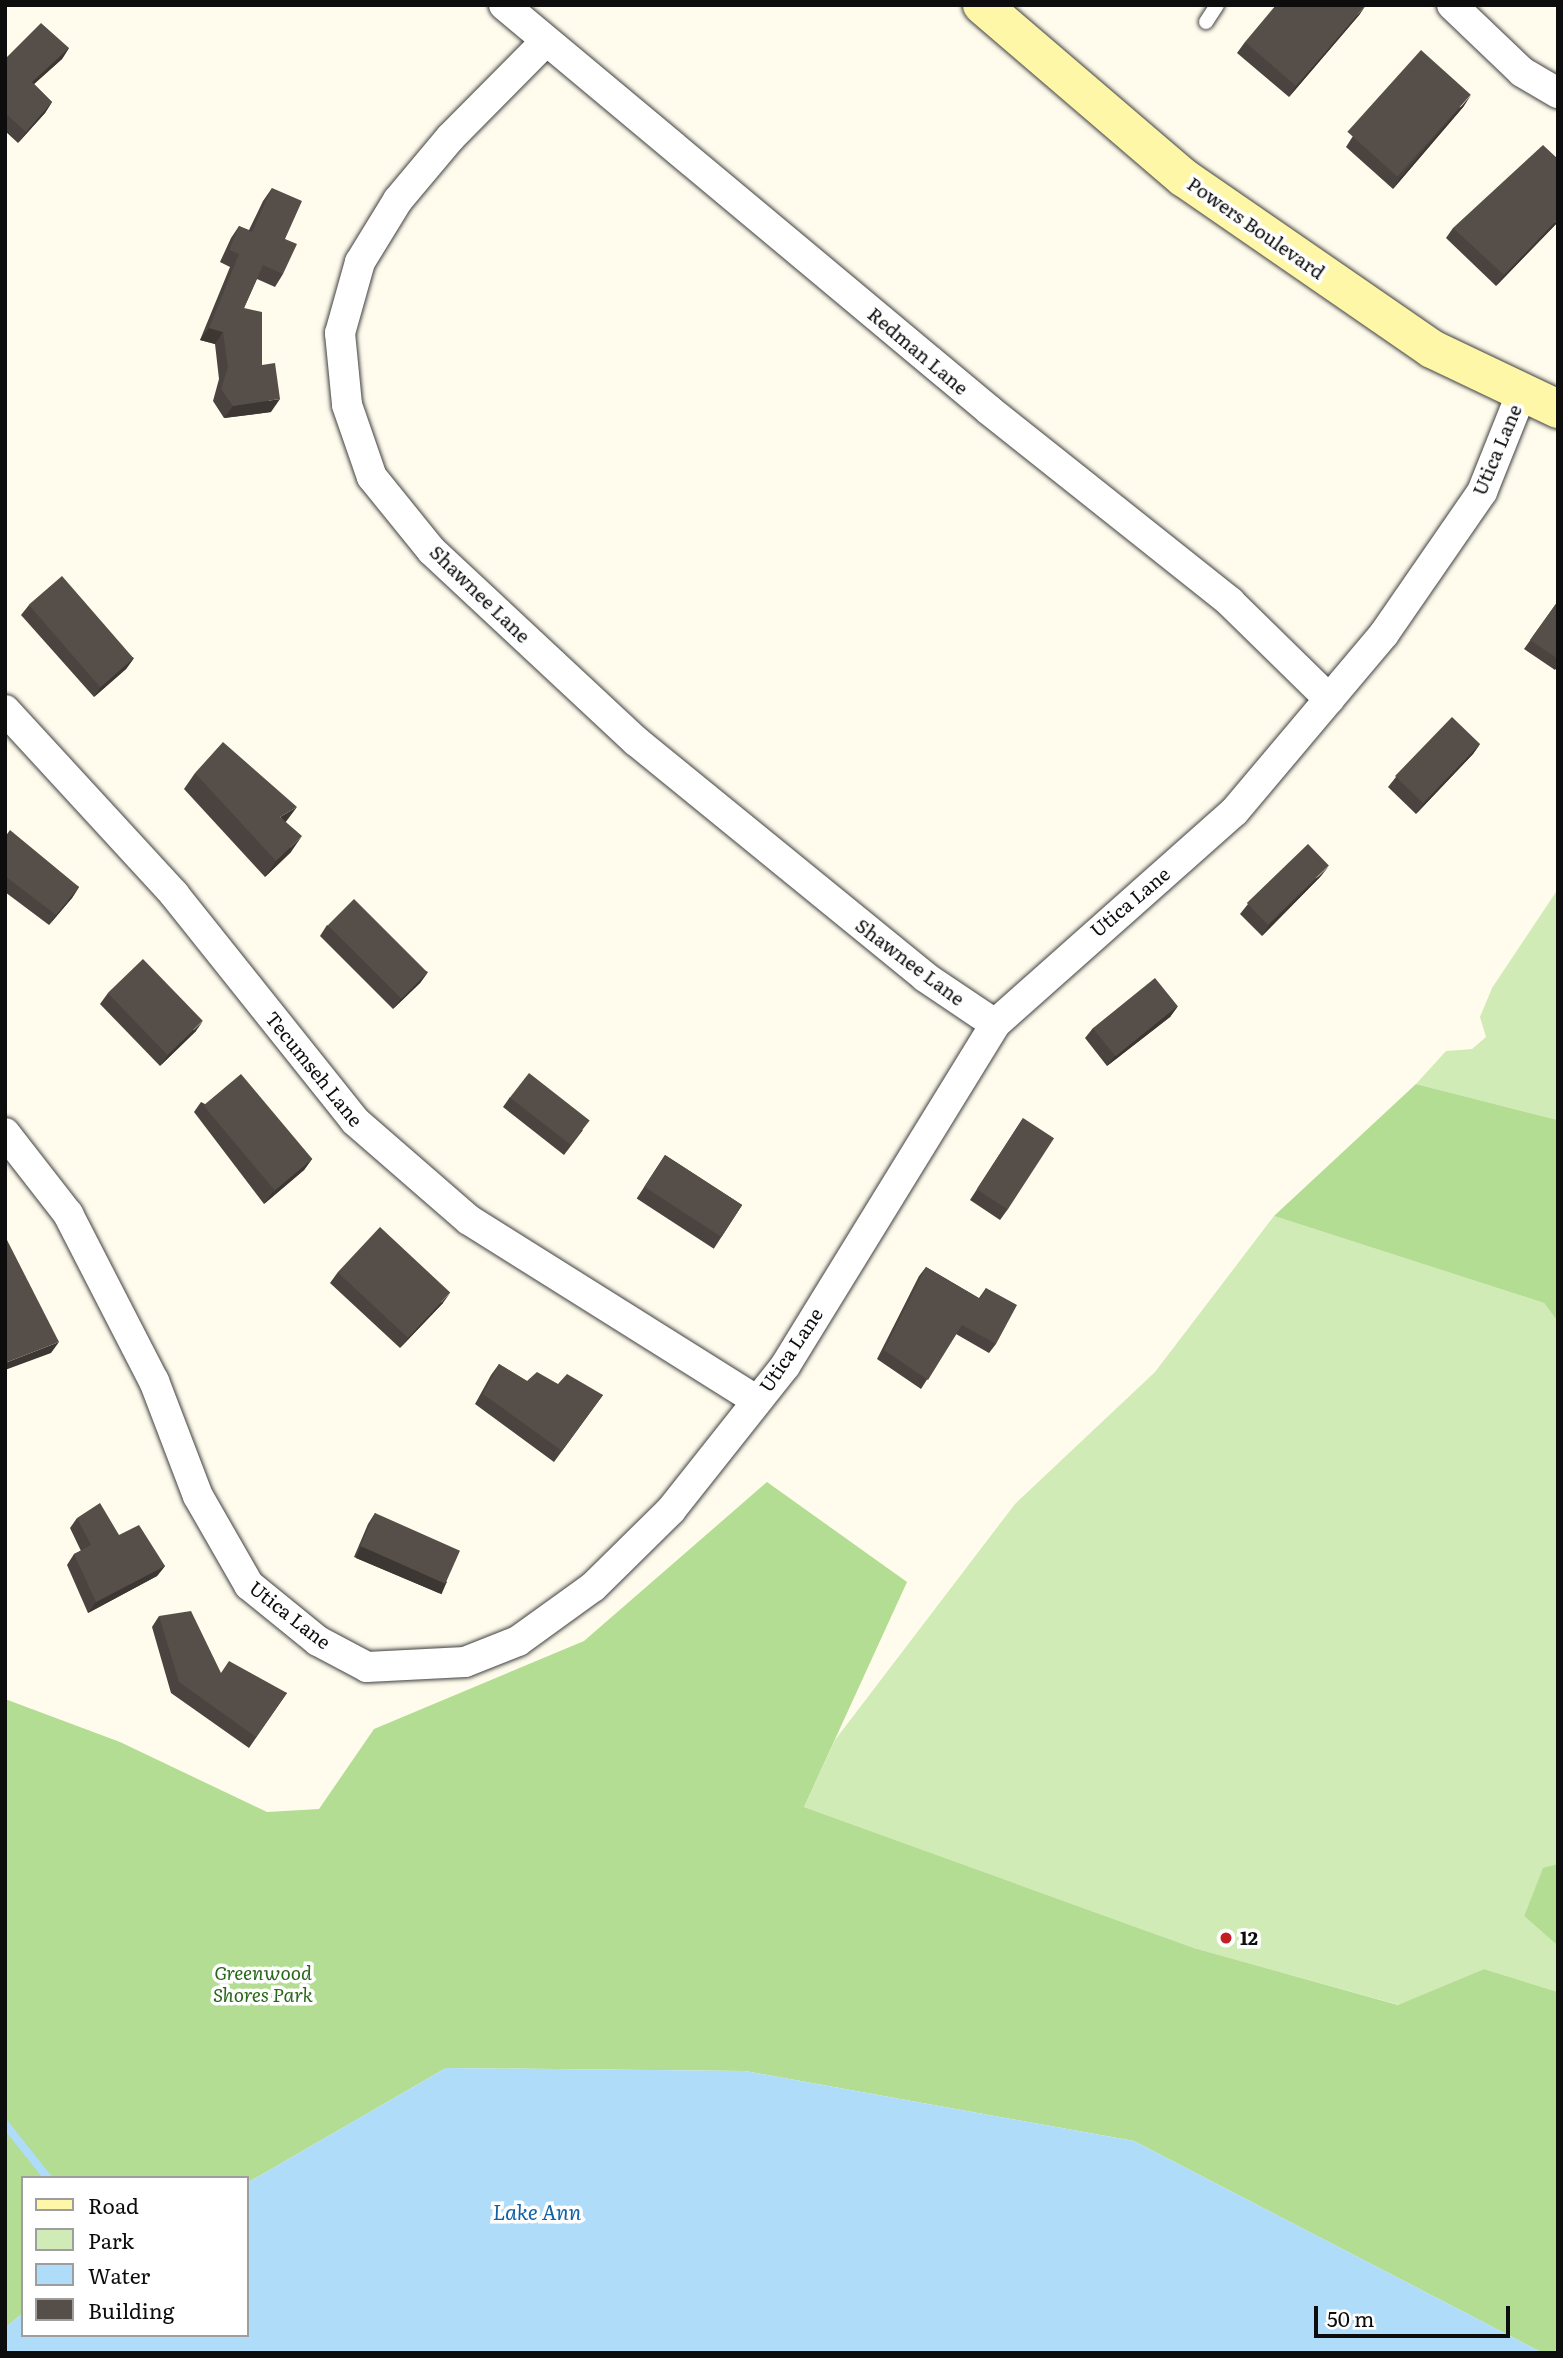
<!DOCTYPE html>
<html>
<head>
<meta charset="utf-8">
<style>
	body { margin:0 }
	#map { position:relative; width:1563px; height:2358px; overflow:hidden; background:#fffced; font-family:Literata,serif }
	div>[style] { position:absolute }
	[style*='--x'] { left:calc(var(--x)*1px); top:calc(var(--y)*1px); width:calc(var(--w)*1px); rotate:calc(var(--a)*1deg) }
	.green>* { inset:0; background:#d0ebb5 }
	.forest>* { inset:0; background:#b3dd93 }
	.water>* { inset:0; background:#afdcf9 }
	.stream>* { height:8px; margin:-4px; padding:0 4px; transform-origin:4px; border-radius:4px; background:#afdcf9 }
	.roads { filter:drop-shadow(0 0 2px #404040) drop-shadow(0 0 2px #404040) }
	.service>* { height:14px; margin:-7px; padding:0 7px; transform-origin:7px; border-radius:7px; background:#fff }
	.minor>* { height:30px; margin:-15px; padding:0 15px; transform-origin:15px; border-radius:15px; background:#fff }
	.secondary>* { height:38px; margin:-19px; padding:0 19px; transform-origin:19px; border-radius:19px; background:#fff7a8 }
	.wall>* { inset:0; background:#4a433f; transform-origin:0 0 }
	.shaded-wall>* { inset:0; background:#3c3733; transform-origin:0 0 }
	.building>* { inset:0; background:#564e49; transform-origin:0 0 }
	.dots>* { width:19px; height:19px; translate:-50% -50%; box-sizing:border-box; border:4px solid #fff; border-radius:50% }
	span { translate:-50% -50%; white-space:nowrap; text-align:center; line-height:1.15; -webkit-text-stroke:7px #fff; paint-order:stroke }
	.street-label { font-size:19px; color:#0d0d0d }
	.poi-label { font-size:19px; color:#0d0d0d; font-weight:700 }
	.left { translate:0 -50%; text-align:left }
	.park-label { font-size:19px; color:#29681a; font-style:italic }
	.water-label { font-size:21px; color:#1161a4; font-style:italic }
	.frame { position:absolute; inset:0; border:7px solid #0d0d0d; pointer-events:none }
	.legend { position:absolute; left:21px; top:2176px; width:228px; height:161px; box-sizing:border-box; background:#fff; border:2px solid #9e9e9e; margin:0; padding:9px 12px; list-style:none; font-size:21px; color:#0d0d0d }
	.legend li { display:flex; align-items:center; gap:14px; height:35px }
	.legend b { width:35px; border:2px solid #9e9e9e }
	.scale { position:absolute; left:1314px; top:2306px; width:196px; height:32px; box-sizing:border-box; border:4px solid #0d0d0d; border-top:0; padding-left:9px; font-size:21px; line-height:24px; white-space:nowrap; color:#0d0d0d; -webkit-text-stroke:5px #fff; paint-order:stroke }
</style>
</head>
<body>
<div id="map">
	<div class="green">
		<i style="clip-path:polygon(1558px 889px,1558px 1120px,1416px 1084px,1446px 1051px,1472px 1049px,1486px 1037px,1480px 1017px,1492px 988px)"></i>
		<i style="clip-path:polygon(1274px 1216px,1544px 1303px,1558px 1322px,1558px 1864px,1543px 1869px,1524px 1916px,1558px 1946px,1558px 1992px,1484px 1969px,1399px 2005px,1194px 1948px,804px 1807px,835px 1740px,1015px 1504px,1155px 1372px)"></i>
	</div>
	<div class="forest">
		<i style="clip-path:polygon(1416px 1084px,1558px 1120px,1558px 1322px,1544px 1303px,1274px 1216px)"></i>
		<i style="clip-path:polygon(767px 1482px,907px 1582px,804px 1807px,1194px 1948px,1398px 2005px,1484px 1969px,1558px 1992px,1558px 2353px,1543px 2353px,1134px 2141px,745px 2071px,446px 2068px,247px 2183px,247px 2178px,23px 2178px,23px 2313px,5px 2328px,5px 1699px,120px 1742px,267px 1812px,319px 1809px,374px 1729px,584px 1641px)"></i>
		<i style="clip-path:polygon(1558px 1864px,1558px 1946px,1524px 1916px,1543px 1868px)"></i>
	</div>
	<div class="water">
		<i style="clip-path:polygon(446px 2068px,745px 2071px,1134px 2141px,1543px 2353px,5px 2353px,5px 2328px,23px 2313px,23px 2335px,247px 2335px,247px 2183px)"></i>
	</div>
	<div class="stream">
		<i style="--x:5;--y:2124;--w:69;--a:51.5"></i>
	</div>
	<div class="roads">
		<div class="service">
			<i style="--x:1206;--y:22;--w:20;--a:-57"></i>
		</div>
		<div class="minor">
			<i style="--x:504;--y:5;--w:632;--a:39.86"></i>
			<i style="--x:989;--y:410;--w:308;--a:38.5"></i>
			<i style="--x:1230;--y:602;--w:139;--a:44.4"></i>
			<i style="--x:1452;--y:5;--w:97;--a:43.7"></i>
			<i style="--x:1522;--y:72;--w:42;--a:30.3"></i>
			<i style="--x:546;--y:41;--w:136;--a:134.7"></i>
			<i style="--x:450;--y:138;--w:81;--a:130"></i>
			<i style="--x:398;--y:200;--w:73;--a:121.5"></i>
			<i style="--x:360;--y:262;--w:74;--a:105.7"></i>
			<i style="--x:340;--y:333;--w:72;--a:84.4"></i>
			<i style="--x:347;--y:405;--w:76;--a:70.9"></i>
			<i style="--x:372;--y:477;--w:95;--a:51"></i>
			<i style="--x:432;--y:551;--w:279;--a:43"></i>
			<i style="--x:636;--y:741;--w:373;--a:39.2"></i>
			<i style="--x:925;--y:977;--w:84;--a:33.9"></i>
			<i style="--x:5;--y:710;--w:250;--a:47.4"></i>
			<i style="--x:174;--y:894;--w:290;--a:51.4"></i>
			<i style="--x:355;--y:1121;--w:151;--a:41"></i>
			<i style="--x:469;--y:1220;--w:340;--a:32.1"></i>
			<i style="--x:5;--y:1133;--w:103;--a:52.1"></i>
			<i style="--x:68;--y:1214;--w:188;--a:62.8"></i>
			<i style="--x:154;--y:1381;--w:123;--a:69.1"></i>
			<i style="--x:198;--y:1496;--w:103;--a:60.2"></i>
			<i style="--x:249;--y:1585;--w:89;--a:39.1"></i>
			<i style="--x:318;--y:1641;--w:55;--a:28"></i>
			<i style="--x:367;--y:1667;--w:98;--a:-2.9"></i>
			<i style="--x:465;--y:1662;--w:57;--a:-21.6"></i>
			<i style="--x:518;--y:1641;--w:92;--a:-35.8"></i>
			<i style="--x:593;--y:1587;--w:110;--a:-44.6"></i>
			<i style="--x:671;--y:1510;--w:184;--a:-51.6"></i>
			<i style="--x:785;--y:1366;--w:401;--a:-58.4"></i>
			<i style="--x:995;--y:1024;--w:319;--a:-41.6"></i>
			<i style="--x:1234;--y:812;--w:233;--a:-49.9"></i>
			<i style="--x:1384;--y:634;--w:173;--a:-55.4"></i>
			<i style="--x:1482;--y:492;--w:108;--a:-68.2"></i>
		</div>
		<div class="secondary">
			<i style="--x:982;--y:5;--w:266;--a:40.6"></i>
			<i style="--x:1184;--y:178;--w:301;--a:34.6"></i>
			<i style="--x:1432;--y:349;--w:140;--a:25.5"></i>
		</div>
	</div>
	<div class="wall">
		<i style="clip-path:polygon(1360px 14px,1289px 97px,1237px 53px,1245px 42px)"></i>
		<i style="clip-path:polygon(69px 48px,62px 59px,34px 84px,52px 102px,45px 113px,18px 143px,5px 131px,5px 59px)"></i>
		<i style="clip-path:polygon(1464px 106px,1393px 189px,1346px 147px,1353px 136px)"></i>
		<i style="clip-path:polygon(272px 188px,285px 239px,283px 274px,275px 287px,257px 279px,244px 308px,262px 365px,271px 412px,224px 418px,213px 401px,219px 379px,215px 344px,200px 340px,230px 267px,220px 262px,231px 238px,239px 226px,249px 230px,263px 201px)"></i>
		<i style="clip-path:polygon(1558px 222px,1496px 286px,1446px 238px,1453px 228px)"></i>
		<i style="clip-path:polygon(1558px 601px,1558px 666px,1555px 670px,1524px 649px)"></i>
		<i style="clip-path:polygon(29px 605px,134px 658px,126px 669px,94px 697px,21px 615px)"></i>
		<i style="clip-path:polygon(1480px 744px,1473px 754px,1416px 814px,1388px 787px,1396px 777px)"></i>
		<i style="clip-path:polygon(195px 773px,286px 822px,291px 852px,265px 877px,184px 789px)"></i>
		<i style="clip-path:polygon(5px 837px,79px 887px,72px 898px,49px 925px,5px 892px)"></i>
		<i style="clip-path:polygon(1321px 876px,1262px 936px,1240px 914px,1248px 904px)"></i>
		<i style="clip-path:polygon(327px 925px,428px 972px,420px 983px,393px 1009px,320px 936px)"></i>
		<i style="clip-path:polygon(108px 993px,196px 1031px,160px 1066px,100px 1004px)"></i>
		<i style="clip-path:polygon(1178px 1006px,1170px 1017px,1107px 1066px,1085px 1038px,1093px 1028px)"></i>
		<i style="clip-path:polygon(510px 1097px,583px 1130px,564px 1155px,503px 1107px)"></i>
		<i style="clip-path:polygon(201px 1102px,312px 1159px,304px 1170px,264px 1204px,194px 1112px)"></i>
		<i style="clip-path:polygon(1023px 1118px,1008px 1209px,1000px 1220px,970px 1200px)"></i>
		<i style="left:665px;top:1155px;width:92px;height:52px;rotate:33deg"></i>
		<i style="clip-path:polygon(926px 1267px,979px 1298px,986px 1288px,996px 1344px,989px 1353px,956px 1334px,921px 1389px,877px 1359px,919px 1276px)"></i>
		<i style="clip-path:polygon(338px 1272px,443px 1303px,400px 1348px,330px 1283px)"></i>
		<i style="clip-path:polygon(499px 1364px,527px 1381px,558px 1384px,603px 1395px,554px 1462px,475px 1404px,491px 1375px)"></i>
		<i style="clip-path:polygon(375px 1513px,447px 1582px,439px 1593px,354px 1557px,368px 1524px)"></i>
		<i style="clip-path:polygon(77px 1518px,119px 1535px,165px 1566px,157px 1576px,88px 1613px,67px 1565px,74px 1554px,81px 1551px,70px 1528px)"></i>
		<i style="clip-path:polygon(159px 1616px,220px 1673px,287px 1693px,249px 1748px,171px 1693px,152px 1627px)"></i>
	</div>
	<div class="shaded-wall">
		<i style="clip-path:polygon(1366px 5px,1360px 14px,1289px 97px,1296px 86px)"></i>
		<i style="clip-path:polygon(69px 48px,62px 59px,24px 93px,32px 82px)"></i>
		<i style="clip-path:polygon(1471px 95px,1464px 106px,1393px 189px,1400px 178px)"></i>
		<i style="clip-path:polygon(52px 102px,45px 113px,18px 143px,26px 132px)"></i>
		<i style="clip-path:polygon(1558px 219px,1558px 222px,1496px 286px,1504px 275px)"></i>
		<i style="clip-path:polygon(209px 328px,223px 332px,215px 344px,200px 340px)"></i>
		<i style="clip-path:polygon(280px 399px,271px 412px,224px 418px,233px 406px)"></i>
		<i style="clip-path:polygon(134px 658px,126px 669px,94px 697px,101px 687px)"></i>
		<i style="clip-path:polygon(1480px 744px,1473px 754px,1416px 814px,1424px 803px)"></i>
		<i style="clip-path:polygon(297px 807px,285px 823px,280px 817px)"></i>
		<i style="clip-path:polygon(302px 836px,291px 852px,265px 877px,276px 861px)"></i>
		<i style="clip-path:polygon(1329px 866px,1321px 876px,1262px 936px,1269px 925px)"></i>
		<i style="clip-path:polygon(79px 887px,72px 898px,49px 925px,56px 915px)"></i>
		<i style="clip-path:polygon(428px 972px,420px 983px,393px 1009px,401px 999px)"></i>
		<i style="clip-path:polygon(1178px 1006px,1170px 1017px,1107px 1066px,1115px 1056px)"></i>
		<i style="clip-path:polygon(203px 1021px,196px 1031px,160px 1066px,168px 1055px)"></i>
		<i style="clip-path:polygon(312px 1159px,304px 1170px,264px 1204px,272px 1193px)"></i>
		<i style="clip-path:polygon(450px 1293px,443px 1303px,400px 1348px,408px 1338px)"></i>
		<i style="clip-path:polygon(59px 1342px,51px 1353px,5px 1370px,5px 1363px)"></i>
		<i style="left:361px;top:1546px;width:93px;height:13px;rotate:23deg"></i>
		<i style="clip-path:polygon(165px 1566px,157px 1576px,88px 1613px,96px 1602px)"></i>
	</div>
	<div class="building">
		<i style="clip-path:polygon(1276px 5px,1366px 5px,1296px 86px,1245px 42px)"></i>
		<i style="clip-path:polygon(41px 23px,69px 48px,32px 82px,52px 102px,26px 132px,5px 113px,5px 59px)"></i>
		<i style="left:1421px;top:50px;width:67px;height:110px;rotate:42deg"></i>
		<i style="clip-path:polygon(1543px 145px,1558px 159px,1558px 219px,1504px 275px,1453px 228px)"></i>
		<i style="clip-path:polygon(272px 188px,302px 201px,285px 239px,297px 244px,283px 274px,263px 265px,244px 308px,262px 312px,262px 365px,275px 363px,280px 399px,233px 406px,221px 389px,228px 367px,223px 332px,209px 328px,239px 254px,229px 250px,239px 226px,252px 232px)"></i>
		<i style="left:62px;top:576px;width:109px;height:44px;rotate:49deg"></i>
		<i style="clip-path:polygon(1558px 601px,1558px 659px,1530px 640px)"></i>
		<i style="left:1452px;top:717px;width:39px;height:82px;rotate:44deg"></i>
		<i style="clip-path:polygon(223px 742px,297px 807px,280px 817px,302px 836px,276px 861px,195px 773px)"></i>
		<i style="clip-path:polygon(10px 830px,79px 887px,56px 915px,5px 876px,5px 837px)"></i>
		<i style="left:1308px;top:844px;width:30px;height:85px;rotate:46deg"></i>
		<i style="left:354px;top:899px;width:104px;height:37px;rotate:45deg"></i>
		<i style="left:143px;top:959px;width:86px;height:49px;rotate:46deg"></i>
		<i style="left:1155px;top:978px;width:36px;height:80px;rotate:51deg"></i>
		<i style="left:529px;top:1073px;width:77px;height:31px;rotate:38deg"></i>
		<i style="left:241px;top:1074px;width:111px;height:49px;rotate:50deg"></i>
		<i style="left:1023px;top:1118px;width:37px;height:85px;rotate:33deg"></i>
		<i style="left:665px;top:1155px;width:92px;height:38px;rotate:33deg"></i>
		<i style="left:380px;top:1227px;width:96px;height:62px;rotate:43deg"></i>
		<i style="clip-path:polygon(7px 1240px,59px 1342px,5px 1363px,5px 1241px)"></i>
		<i style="clip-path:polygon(926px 1267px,980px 1299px,986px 1288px,1017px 1305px,996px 1344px,962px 1325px,928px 1380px,884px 1350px)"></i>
		<i style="clip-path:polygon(499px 1364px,527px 1381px,537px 1372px,558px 1384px,567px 1374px,603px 1395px,562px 1451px,483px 1394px)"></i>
		<i style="clip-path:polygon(100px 1503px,119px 1535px,139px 1525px,165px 1566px,96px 1602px,74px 1554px,91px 1545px,77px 1518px)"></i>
		<i style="left:375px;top:1513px;width:93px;height:36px;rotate:24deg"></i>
		<i style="clip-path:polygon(191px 1611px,221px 1673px,229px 1661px,287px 1693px,256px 1737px,179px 1682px,159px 1616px)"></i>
	</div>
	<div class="dots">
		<i style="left:1226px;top:1938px;background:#c31f23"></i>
	</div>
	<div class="street-label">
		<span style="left:1256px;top:228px;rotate:35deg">Powers Boulevard</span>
		<span style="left:918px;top:351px;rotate:40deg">Redman Lane</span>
		<span style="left:1497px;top:450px;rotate:-67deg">Utica Lane</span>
		<span style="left:480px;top:594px;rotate:44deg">Shawnee Lane</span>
		<span style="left:1130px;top:902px;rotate:-40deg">Utica Lane</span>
		<span style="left:910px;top:962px;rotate:37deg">Shawnee Lane</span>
		<span style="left:314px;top:1069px;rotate:51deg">Tecumseh Lane</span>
		<span style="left:791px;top:1350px;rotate:-56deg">Utica Lane</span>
		<span style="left:290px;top:1615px;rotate:38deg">Utica Lane</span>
	</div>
	<div class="poi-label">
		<span class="left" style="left:1240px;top:1938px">12</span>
	</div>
	<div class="park-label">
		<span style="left:263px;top:1984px">Greenwood<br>Shores Park</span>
	</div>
	<div class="water-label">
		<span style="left:537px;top:2211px">Lake Ann</span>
	</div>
	<div class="frame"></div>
	<ul class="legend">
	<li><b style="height:9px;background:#fff7a8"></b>Road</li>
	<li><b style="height:19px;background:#d0ebb5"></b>Park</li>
	<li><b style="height:19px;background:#afdcf9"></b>Water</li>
	<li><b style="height:19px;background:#564e49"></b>Building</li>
	</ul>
	<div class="scale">50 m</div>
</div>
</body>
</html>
